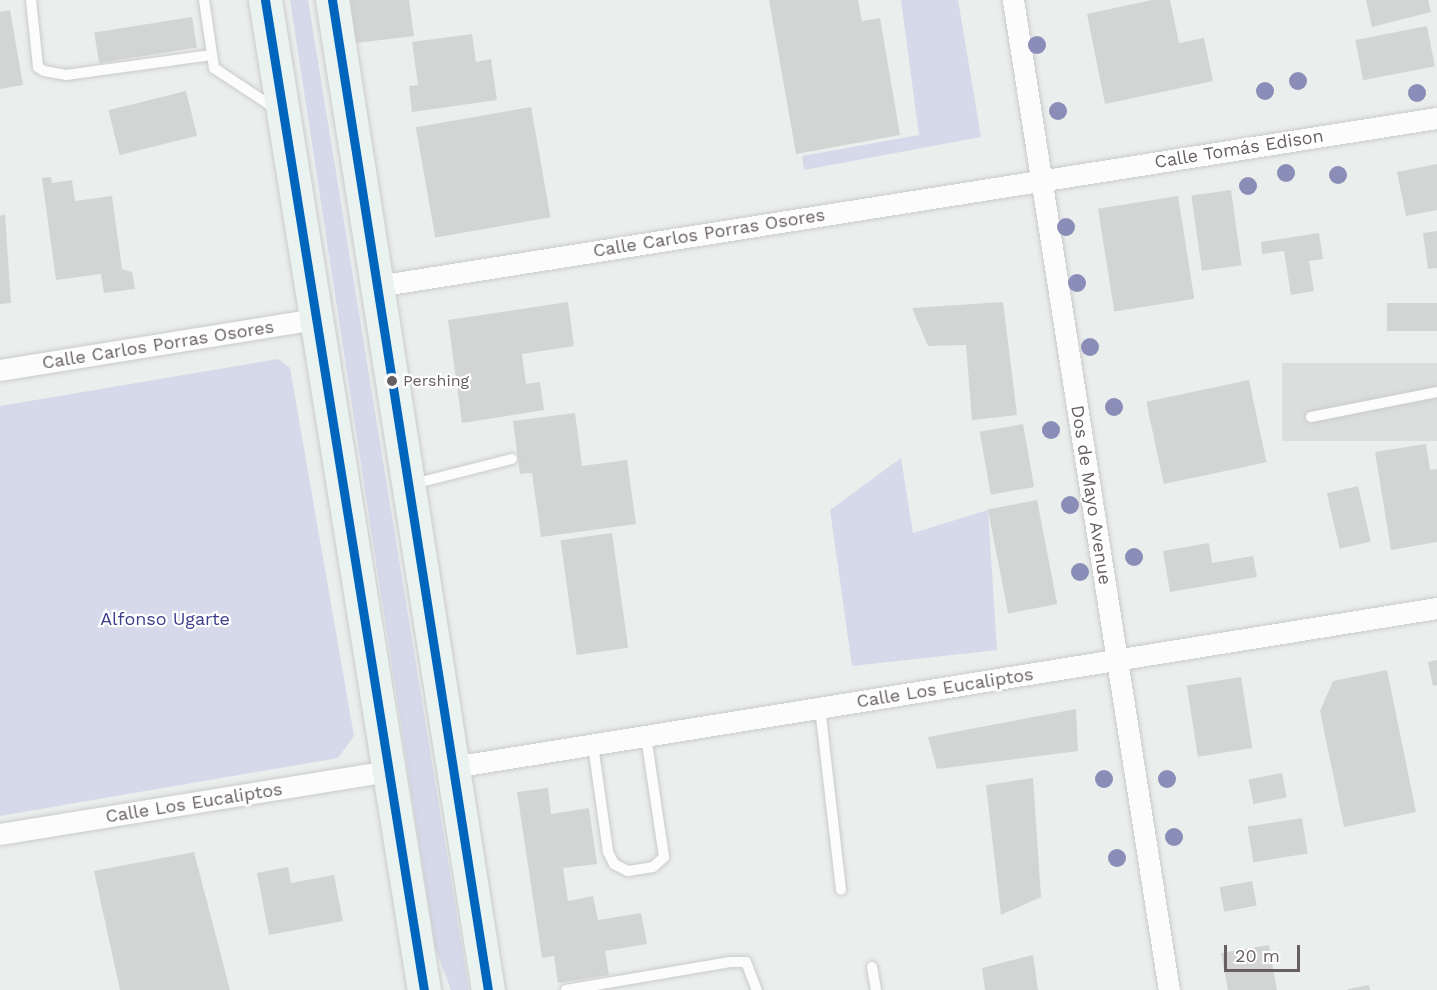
<!DOCTYPE html>
<html>
<head>
<meta charset="utf-8">
<style>
	body { margin:0 }
	#map { position:relative; width:1437px; height:990px; overflow:hidden; background:#eaeeed; font-family:"Work Sans",sans-serif }
	div>[style] { position:absolute }
	[style*='--x'] { left:calc(var(--x)*1px); top:calc(var(--y)*1px); width:calc(var(--w)*1px); rotate:calc(var(--a)*1deg) }
	.industrial>* { inset:0; background:#dadedc; transform-origin:0 0 }
	.green>* { inset:0; background:#d6d9ea }
	.building>* { inset:0; background:#d3d5d4; transform-origin:0 0 }
	.roads { filter:drop-shadow(0 0 2px #cbcbcc) drop-shadow(0 0 2px #cbcbcc) }
	.lane>* { height:10px; margin:-5px; padding:0 5px; transform-origin:5px; border-radius:5px; background:#fcfcfc }
	.street>* { height:21px; margin:-10.5px; padding:0 10.5px; transform-origin:10.5px; border-radius:10.5px; background:#fcfcfc }
	.primary>* { height:33px; margin:-16.5px; padding:0 16.5px; transform-origin:16.5px; border-radius:16.5px; background:#eaf3f0 }
	.bus-1>* { height:9px; margin:-4.5px; padding:0 4.5px; transform-origin:4.5px; border-radius:4.5px; background:#0065bd }
	.trees>* { width:18px; height:18px; margin:-9px; border-radius:50%; background:#8a8db7 }
	.dots>* { width:16px; height:16px; translate:-50% -50%; box-sizing:border-box; border:3px solid #fff; border-radius:50% }
	span { translate:-50% -50%; white-space:nowrap; text-align:center; line-height:1.15; -webkit-text-stroke:4.5px #fff; paint-order:stroke }
	.bus-label { font-size:16px; color:#675f63 }
	.left { translate:0 -50%; text-align:left }
	.street-label { font-size:18px; color:#675f63 }
	.park-label { font-size:18px; color:#3b3e8b }
	.scale { position:absolute; left:1224px; top:945px; width:76px; height:27px; box-sizing:border-box; border:3px solid #675f63; border-top:0; padding-left:8px; font-size:18px; line-height:21px; white-space:nowrap; color:#675f63; -webkit-text-stroke:4px #fff; paint-order:stroke }
</style>
</head>
<body>
<div id="map">
	<div class="industrial">
		<i style="left:1437px;top:363px;width:78px;height:155px;rotate:90deg"></i>
	</div>
	<div class="green">
		<i style="clip-path:polygon(290px 0,308px 0,469px 990px,451px 990px,435px 947px)"></i>
		<i style="clip-path:polygon(901px 0,958px 0,981px 137px,804px 170px,802px 156px,919px 135px)"></i>
		<i style="clip-path:polygon(278px 359px,290px 368px,354px 736px,338px 758px,0 816px,0 406px)"></i>
		<i style="clip-path:polygon(901px 458px,913px 533px,988px 510px,997px 650px,852px 666px,830px 510px)"></i>
	</div>
	<div class="building">
		<i style="clip-path:polygon(350px 0,409px 0,414px 36px,356px 43px)"></i>
		<i style="clip-path:polygon(769px 0,858px 0,862px 21px,880px 18px,900px 135px,796px 154px)"></i>
		<i style="clip-path:polygon(1152px 0,1170px 0,1179px 43px,1204px 38px,1213px 81px,1105px 104px,1087px 14px)"></i>
		<i style="clip-path:polygon(1366px 0,1428px 0,1431px 12px,1372px 27px)"></i>
		<i style="clip-path:polygon(10px 10px,23px 85px,0 89px,0 12px)"></i>
		<i style="left:192px;top:17px;width:31px;height:99px;rotate:81deg"></i>
		<i style="left:1427px;top:26px;width:41px;height:73px;rotate:79deg"></i>
		<i style="clip-path:polygon(472px 34px,476px 62px,491px 59px,497px 100px,412px 112px,409px 86px,418px 85px,412px 42px)"></i>
		<i style="left:186px;top:91px;width:46px;height:80px;rotate:76deg"></i>
		<i style="left:531px;top:107px;width:112px;height:117px;rotate:80deg"></i>
		<i style="clip-path:polygon(1437px 164px,1437px 210px,1406px 216px,1397px 172px)"></i>
		<i style="clip-path:polygon(51px 177px,52px 183px,72px 180px,75px 201px,112px 196px,122px 269px,132px 272px,135px 289px,104px 293px,101px 274px,56px 280px,42px 178px)"></i>
		<i style="left:1231px;top:190px;width:76px;height:40px;rotate:82deg"></i>
		<i style="left:1178px;top:196px;width:104px;height:81px;rotate:81deg"></i>
		<i style="clip-path:polygon(5px 214px,11px 303px,0 304px,0 216px)"></i>
		<i style="clip-path:polygon(1437px 231px,1437px 268px,1428px 269px,1423px 233px)"></i>
		<i style="clip-path:polygon(1319px 233px,1323px 259px,1309px 261px,1314px 291px,1291px 295px,1284px 251px,1262px 254px,1261px 242px)"></i>
		<i style="clip-path:polygon(568px 302px,574px 346px,522px 354px,526px 384px,540px 382px,544px 410px,462px 423px,448px 320px)"></i>
		<i style="clip-path:polygon(1003px 302px,1017px 415px,972px 420px,966px 345px,928px 346px,912px 308px)"></i>
		<i style="left:1437px;top:303px;width:28px;height:50px;rotate:90deg"></i>
		<i style="left:1249px;top:380px;width:84px;height:105px;rotate:78deg"></i>
		<i style="clip-path:polygon(575px 413px,582px 466px,627px 460px,636px 524px,541px 537px,532px 473px,520px 474px,513px 421px)"></i>
		<i style="left:1023px;top:424px;width:64px;height:44px;rotate:80deg"></i>
		<i style="clip-path:polygon(1426px 444px,1430px 470px,1437px 469px,1437px 542px,1391px 550px,1375px 452px)"></i>
		<i style="left:1358px;top:486px;width:57px;height:32px;rotate:77deg"></i>
		<i style="left:1037px;top:500px;width:106px;height:50px;rotate:79deg"></i>
		<i style="left:612px;top:533px;width:116px;height:52px;rotate:82deg"></i>
		<i style="clip-path:polygon(1209px 543px,1212px 563px,1253px 556px,1257px 577px,1170px 592px,1163px 551px)"></i>
		<i style="clip-path:polygon(1437px 660px,1437px 685px,1433px 686px,1428px 662px)"></i>
		<i style="clip-path:polygon(1387px 670px,1416px 812px,1344px 827px,1320px 711px,1333px 681px)"></i>
		<i style="left:1241px;top:677px;width:72px;height:55px;rotate:81deg"></i>
		<i style="clip-path:polygon(1076px 709px,1078px 751px,937px 769px,928px 737px)"></i>
		<i style="left:1282px;top:773px;width:25px;height:34px;rotate:79deg"></i>
		<i style="clip-path:polygon(1033px 778px,1041px 897px,1001px 915px,986px 785px)"></i>
		<i style="clip-path:polygon(548px 788px,551px 814px,589px 808px,597px 864px,563px 868px,568px 901px,593px 896px,598px 920px,641px 913px,647px 944px,605px 951px,609px 975px,558px 983px,554px 956px,542px 958px,517px 792px)"></i>
		<i style="left:1302px;top:818px;width:36px;height:55px;rotate:81deg"></i>
		<i style="clip-path:polygon(194px 852px,230px 990px,120px 990px,94px 871px)"></i>
		<i style="clip-path:polygon(288px 867px,291px 883px,334px 875px,343px 921px,269px 935px,257px 873px)"></i>
		<i style="left:1252px;top:881px;width:25px;height:33px;rotate:79deg"></i>
		<i style="clip-path:polygon(1269px 945px,1277px 990px,1228px 990px,1221px 953px)"></i>
		<i style="clip-path:polygon(1033px 955px,1038px 990px,985px 990px,982px 968px)"></i>
		<i style="clip-path:polygon(1369px 985px,1370px 990px,1348px 990px,1348px 989px)"></i>
	</div>
	<div class="roads">
		<div class="lane">
			<i style="--x:31;--y:0;--w:67;--a:84"></i>
			<i style="--x:38;--y:67;--w:7;--a:34"></i>
			<i style="--x:44;--y:71;--w:22;--a:10"></i>
			<i style="--x:66;--y:75;--w:147;--a:-7.8"></i>
			<i style="--x:204;--y:0;--w:69;--a:81.6"></i>
			<i style="--x:214;--y:68;--w:74;--a:33.5"></i>
			<i style="--x:1311;--y:417;--w:128;--a:-11.2"></i>
			<i style="--x:413;--y:484;--w:102;--a:-14.2"></i>
			<i style="--x:820;--y:708;--w:183;--a:83.4"></i>
			<i style="--x:593;--y:745;--w:108;--a:82"></i>
			<i style="--x:608;--y:852;--w:13;--a:63"></i>
			<i style="--x:614;--y:864;--w:16;--a:27"></i>
			<i style="--x:628;--y:871;--w:25;--a:-9"></i>
			<i style="--x:653;--y:867;--w:15;--a:-42"></i>
			<i style="--x:664;--y:857;--w:122;--a:-98.5"></i>
			<i style="--x:872;--y:967;--w:23;--a:80"></i>
			<i style="--x:566;--y:990;--w:165;--a:-9.7"></i>
			<i style="--x:729;--y:962;--w:17;--a:0"></i>
			<i style="--x:746;--y:962;--w:30;--a:69"></i>
		</div>
		<div class="street">
			<i style="--x:1013;--y:0;--w:1002;--a:81.05"></i>
			<i style="--x:377;--y:286;--w:1073;--a:-9.01"></i>
			<i style="--x:0;--y:370;--w:319;--a:-9.2"></i>
			<i style="--x:453;--y:767;--w:997;--a:-9.18"></i>
			<i style="--x:0;--y:834;--w:393;--a:-9.2"></i>
		</div>
		<div class="primary">
			<i style="--x:265;--y:0;--w:1003;--a:80.88"></i>
			<i style="--x:332;--y:0;--w:1002;--a:81.05"></i>
		</div>
	</div>
	<div class="bus-1">
		<i style="--x:265;--y:0;--w:1003;--a:80.88"></i>
		<i style="--x:332;--y:0;--w:1002;--a:81.05"></i>
	</div>
	<div class="trees">
		<i style="left:1037px;top:45px"></i>
		<i style="left:1298px;top:81px"></i>
		<i style="left:1265px;top:91px"></i>
		<i style="left:1417px;top:93px"></i>
		<i style="left:1058px;top:111px"></i>
		<i style="left:1286px;top:173px"></i>
		<i style="left:1338px;top:175px"></i>
		<i style="left:1248px;top:186px"></i>
		<i style="left:1066px;top:227px"></i>
		<i style="left:1077px;top:283px"></i>
		<i style="left:1090px;top:347px"></i>
		<i style="left:1114px;top:407px"></i>
		<i style="left:1051px;top:430px"></i>
		<i style="left:1070px;top:505px"></i>
		<i style="left:1134px;top:557px"></i>
		<i style="left:1080px;top:572px"></i>
		<i style="left:1104px;top:779px"></i>
		<i style="left:1167px;top:779px"></i>
		<i style="left:1174px;top:837px"></i>
		<i style="left:1117px;top:858px"></i>
	</div>
	<div class="dots">
		<i style="left:392px;top:381px;background:#675f63"></i>
	</div>
	<div class="bus-label">
		<span class="left" style="left:403px;top:381px">Pershing</span>
	</div>
	<div class="street-label">
		<span style="left:1239px;top:149px;rotate:-9deg">Calle Tomás Edison</span>
		<span style="left:709px;top:233px;rotate:-9deg">Calle Carlos Porras Osores</span>
		<span style="left:158px;top:345px;rotate:-9deg">Calle Carlos Porras Osores</span>
		<span style="left:1091px;top:495px;rotate:81deg">Dos de Mayo Avenue</span>
		<span style="left:945px;top:688px;rotate:-9deg">Calle Los Eucaliptos</span>
		<span style="left:194px;top:803px;rotate:-9deg">Calle Los Eucaliptos</span>
	</div>
	<div class="park-label">
		<span style="left:165px;top:619px">Alfonso Ugarte</span>
	</div>
	<div class="scale">20 m</div>
</div>
</body>
</html>
